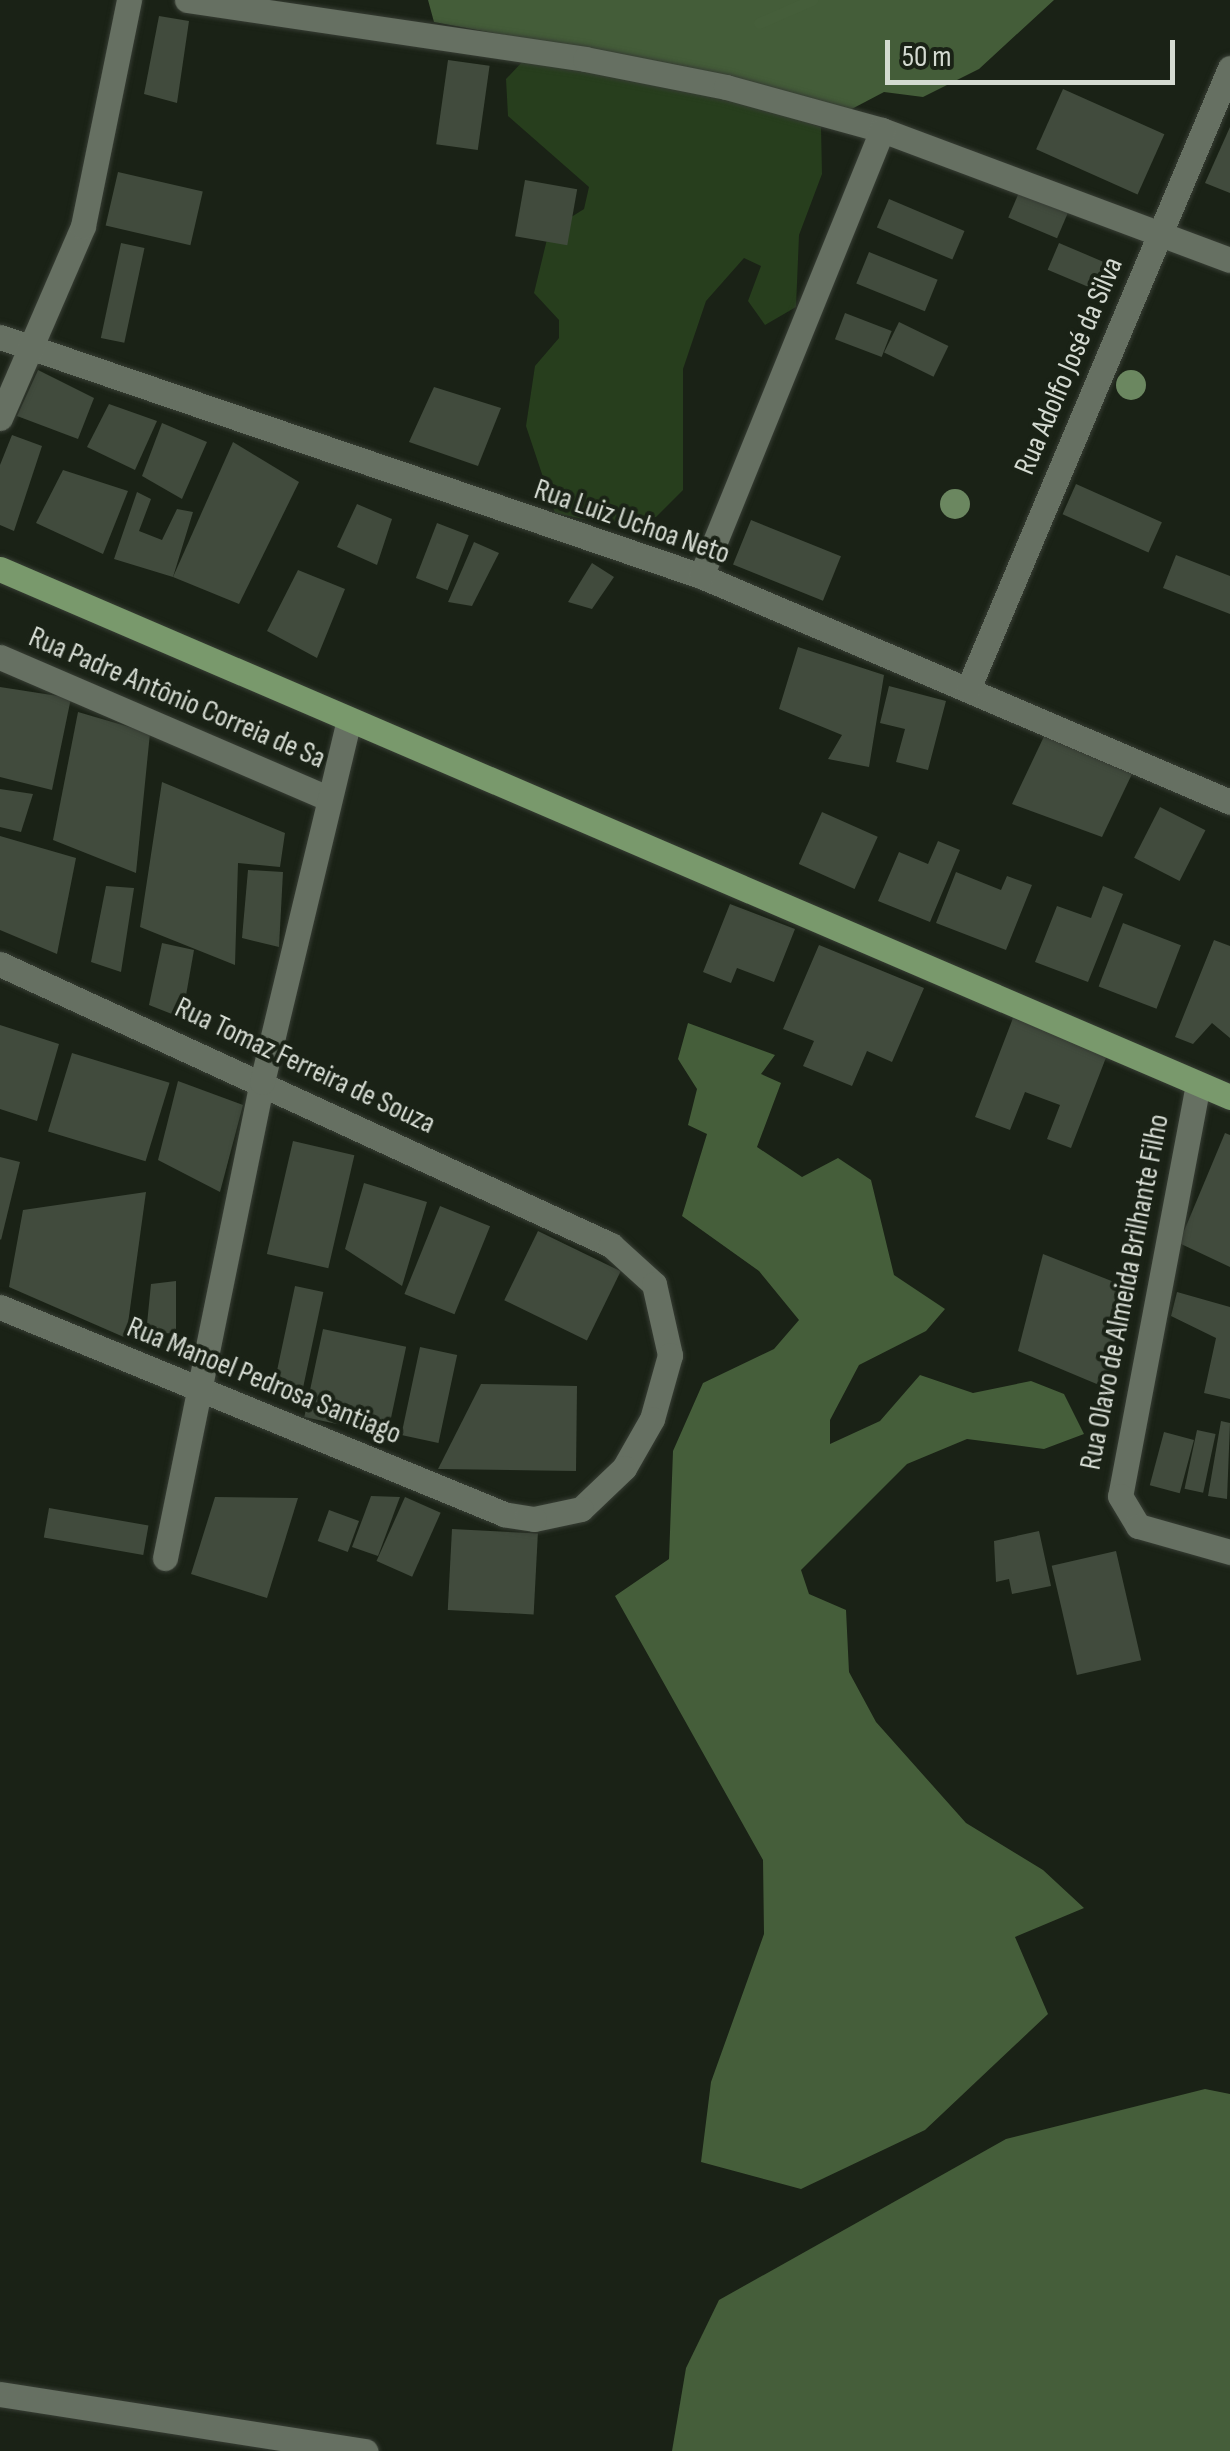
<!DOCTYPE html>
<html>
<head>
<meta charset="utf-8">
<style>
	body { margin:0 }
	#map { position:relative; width:1230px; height:2451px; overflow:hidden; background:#1a2216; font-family:"Sofia Sans Condensed",sans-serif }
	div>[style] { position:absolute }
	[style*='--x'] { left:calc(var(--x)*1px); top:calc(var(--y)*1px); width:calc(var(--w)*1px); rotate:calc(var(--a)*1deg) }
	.green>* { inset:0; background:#273e1d }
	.forest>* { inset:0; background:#445d39 }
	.water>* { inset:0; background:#455e3a }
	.stream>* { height:11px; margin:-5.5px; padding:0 5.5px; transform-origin:5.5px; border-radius:5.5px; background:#455e3a }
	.building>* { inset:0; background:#414b3d; transform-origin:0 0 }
	.roads { filter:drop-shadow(0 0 2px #373d34) drop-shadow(0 0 2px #373d34) }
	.minor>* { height:25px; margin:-12.5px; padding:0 12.5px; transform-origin:12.5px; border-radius:12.5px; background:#667062 }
	.primary>* { height:25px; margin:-12.5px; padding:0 12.5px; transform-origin:12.5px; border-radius:12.5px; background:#79996c }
	.trees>* { width:30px; height:30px; margin:-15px; border-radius:50%; background:#6b8760 }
	span { translate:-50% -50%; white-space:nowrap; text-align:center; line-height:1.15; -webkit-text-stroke:8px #1a2216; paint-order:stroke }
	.street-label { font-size:30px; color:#d4dad1 }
	.scale { position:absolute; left:885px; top:40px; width:290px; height:45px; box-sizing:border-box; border:5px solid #d4dad1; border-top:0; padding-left:12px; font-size:30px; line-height:35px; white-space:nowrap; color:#d4dad1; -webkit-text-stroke:8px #1a2216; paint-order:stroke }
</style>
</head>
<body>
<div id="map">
	<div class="green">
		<i style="clip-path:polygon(524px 60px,726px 96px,821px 127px,822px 174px,799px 235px,796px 307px,765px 325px,748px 301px,761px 266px,744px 258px,706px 301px,683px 369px,683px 490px,656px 517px,602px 523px,555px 513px,526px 426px,535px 366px,559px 338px,559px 320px,534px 293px,549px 231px,584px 209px,589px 187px,508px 116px,506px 79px)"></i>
	</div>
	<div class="forest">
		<i style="clip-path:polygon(428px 0,1054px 0,979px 69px,923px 97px,884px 92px,846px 112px,624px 57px,434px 22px)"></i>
	</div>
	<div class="water">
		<i style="clip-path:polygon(688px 1023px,775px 1055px,761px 1074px,781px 1083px,757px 1147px,802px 1177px,838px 1158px,871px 1180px,894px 1275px,945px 1309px,926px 1331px,859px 1365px,830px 1420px,830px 1444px,880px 1421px,920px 1375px,973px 1393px,1031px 1381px,1064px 1394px,1084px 1434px,1044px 1449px,967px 1439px,907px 1464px,801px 1570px,809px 1594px,846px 1610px,849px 1672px,876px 1722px,966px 1823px,1043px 1870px,1084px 1908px,1015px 1937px,1048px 2014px,925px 2130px,801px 2189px,701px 2162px,711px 2082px,764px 1934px,763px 1860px,615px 1596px,669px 1559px,673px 1451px,703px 1383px,774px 1349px,799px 1320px,759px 1271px,682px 1216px,707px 1134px,688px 1125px,697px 1089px,678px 1059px)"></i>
		<i style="clip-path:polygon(1205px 2089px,1230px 2094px,1230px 2451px,672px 2451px,686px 2368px,719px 2300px,1006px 2139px)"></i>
	</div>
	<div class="stream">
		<i style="--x:759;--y:23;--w:58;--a:-23.5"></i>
	</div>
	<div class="building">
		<i style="clip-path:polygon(159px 16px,189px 21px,177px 103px,144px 94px)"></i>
		<i style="left:448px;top:60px;width:42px;height:85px;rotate:8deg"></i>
		<i style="left:1063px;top:89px;width:111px;height:66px;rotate:24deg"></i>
		<i style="clip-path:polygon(1230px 127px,1230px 193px,1205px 183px)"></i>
		<i style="left:118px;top:172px;width:87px;height:55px;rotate:13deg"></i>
		<i style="left:525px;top:180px;width:53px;height:57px;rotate:10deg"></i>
		<i style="left:1020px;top:190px;width:53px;height:30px;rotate:23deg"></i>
		<i style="left:889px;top:199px;width:82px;height:31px;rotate:23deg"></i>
		<i style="left:121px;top:243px;width:24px;height:97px;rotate:12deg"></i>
		<i style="left:1059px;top:243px;width:58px;height:29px;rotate:23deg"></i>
		<i style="left:869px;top:252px;width:74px;height:34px;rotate:22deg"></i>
		<i style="left:845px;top:313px;width:50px;height:28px;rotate:21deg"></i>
		<i style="left:899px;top:322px;width:55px;height:34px;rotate:26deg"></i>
		<i style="clip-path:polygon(38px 370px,94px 398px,78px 439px,17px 416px)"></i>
		<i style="clip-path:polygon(434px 387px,501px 408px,478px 466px,409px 442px)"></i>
		<i style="clip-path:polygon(109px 404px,157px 421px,135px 470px,87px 447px)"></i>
		<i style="clip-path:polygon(162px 423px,207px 442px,182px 499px,142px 476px)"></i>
		<i style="clip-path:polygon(12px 435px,42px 446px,14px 531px,0 525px,0 465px)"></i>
		<i style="clip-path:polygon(233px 442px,299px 482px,239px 604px,173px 577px)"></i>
		<i style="clip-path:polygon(63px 470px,128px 491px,103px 554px,36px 523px)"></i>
		<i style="left:1076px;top:484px;width:94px;height:33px;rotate:24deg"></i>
		<i style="clip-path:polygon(137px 492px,151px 499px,139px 531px,162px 540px,177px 509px,193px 512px,173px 577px,114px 559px)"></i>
		<i style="clip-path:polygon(357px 504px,392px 519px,377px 565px,337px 547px)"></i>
		<i style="left:751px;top:520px;width:97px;height:48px;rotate:22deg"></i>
		<i style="left:437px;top:523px;width:34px;height:59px;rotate:21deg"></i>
		<i style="clip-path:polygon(474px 542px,499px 553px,472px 606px,448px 602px)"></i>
		<i style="clip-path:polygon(1176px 555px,1230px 576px,1230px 614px,1163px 588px)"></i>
		<i style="clip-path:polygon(592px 563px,614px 577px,592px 609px,568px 602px)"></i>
		<i style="clip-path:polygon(298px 570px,345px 589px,317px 658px,267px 631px)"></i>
		<i style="clip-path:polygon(798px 647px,884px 675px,869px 767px,828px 759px,842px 735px,779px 709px)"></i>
		<i style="clip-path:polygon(889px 686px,946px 701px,928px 770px,896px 762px,905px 729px,880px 723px)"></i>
		<i style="clip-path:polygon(0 687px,71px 698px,52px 790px,0 777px)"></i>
		<i style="clip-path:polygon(78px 712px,150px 733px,136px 873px,53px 840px)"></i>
		<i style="clip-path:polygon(1048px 728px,1132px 774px,1102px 837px,1012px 804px)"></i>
		<i style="clip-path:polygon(162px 782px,285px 833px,280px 867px,238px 863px,235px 965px,140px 927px)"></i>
		<i style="clip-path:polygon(0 789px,33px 794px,21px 832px,0 827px)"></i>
		<i style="left:1160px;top:807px;width:51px;height:57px;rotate:27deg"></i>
		<i style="left:822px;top:812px;width:61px;height:57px;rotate:24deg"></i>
		<i style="clip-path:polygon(0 836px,76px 858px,57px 954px,0 930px)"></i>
		<i style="clip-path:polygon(938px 841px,960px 850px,930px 922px,878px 901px,899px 852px,928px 864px)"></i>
		<i style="clip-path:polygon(248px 870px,283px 872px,279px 947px,242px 938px)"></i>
		<i style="clip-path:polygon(956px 872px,1001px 890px,1007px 876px,1032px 885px,1006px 950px,936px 923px)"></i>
		<i style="clip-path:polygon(106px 886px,134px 888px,121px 972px,91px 962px)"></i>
		<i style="clip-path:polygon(1103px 886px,1123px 894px,1088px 982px,1035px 962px,1057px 906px,1091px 918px)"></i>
		<i style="clip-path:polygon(730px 904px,795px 929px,774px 982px,737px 968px,731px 983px,703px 972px)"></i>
		<i style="left:1123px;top:923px;width:62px;height:68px;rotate:21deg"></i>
		<i style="clip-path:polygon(1214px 940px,1230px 946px,1230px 1038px,1212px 1023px,1193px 1044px,1175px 1037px)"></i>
		<i style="clip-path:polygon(162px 943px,194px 950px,182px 1018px,149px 1005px)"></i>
		<i style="clip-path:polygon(819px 945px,924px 988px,892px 1062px,867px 1051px,852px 1086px,803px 1066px,814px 1041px,783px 1029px)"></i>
		<i style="clip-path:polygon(1013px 1018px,1107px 1055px,1071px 1148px,1047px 1139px,1060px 1105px,1025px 1092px,1010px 1130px,975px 1117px)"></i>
		<i style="clip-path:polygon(0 1025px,59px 1044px,37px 1121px,0 1109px)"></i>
		<i style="left:72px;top:1053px;width:102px;height:82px;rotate:17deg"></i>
		<i style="clip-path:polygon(178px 1081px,243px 1105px,220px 1192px,158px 1160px)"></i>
		<i style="clip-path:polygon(1225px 1133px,1230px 1135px,1230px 1267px,1179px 1243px)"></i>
		<i style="left:293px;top:1141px;width:63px;height:116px;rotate:13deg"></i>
		<i style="clip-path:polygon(0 1157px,20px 1162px,1px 1240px,0 1239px)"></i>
		<i style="clip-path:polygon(364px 1183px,427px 1202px,402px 1286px,345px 1249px)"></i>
		<i style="clip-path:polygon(146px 1192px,126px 1338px,9px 1287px,23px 1210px)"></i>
		<i style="left:440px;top:1206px;width:54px;height:95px;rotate:22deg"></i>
		<i style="left:538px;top:1231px;width:92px;height:77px;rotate:26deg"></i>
		<i style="clip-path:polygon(1043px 1254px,1137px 1291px,1111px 1390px,1018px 1351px)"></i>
		<i style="clip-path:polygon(176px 1281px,176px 1333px,146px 1334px,151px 1284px)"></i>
		<i style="left:295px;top:1286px;width:29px;height:104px;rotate:12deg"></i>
		<i style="clip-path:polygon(1177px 1292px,1230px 1307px,1230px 1399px,1204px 1393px,1216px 1338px,1171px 1316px)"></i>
		<i style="left:323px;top:1329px;width:85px;height:90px;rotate:12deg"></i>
		<i style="left:420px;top:1347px;width:38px;height:90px;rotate:12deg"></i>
		<i style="clip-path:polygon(481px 1384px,577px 1386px,576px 1471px,438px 1469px)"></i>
		<i style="clip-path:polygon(1221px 1421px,1230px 1423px,1227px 1499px,1208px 1496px)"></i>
		<i style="left:1197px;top:1430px;width:19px;height:60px;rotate:12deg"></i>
		<i style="left:1164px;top:1432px;width:31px;height:55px;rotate:15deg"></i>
		<i style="clip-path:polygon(371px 1496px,400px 1497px,378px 1556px,352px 1547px)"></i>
		<i style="clip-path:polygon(215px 1497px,298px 1498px,267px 1598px,191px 1574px)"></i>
		<i style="left:405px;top:1497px;width:39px;height:70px;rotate:24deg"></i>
		<i style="left:49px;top:1508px;width:101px;height:30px;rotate:10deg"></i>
		<i style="left:329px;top:1510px;width:32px;height:33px;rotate:20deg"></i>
		<i style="left:452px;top:1529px;width:86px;height:81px;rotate:3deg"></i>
		<i style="clip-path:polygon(1039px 1531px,1051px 1586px,1012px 1594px,1009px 1579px,996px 1582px,994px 1541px)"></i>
		<i style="left:1116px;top:1551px;width:112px;height:66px;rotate:77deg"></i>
	</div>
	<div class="roads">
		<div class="minor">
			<i style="--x:187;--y:0;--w:402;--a:8.4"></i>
			<i style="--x:585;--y:59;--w:144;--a:11.2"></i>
			<i style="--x:726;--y:87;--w:162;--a:15.4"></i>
			<i style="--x:882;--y:130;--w:371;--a:20.5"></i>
			<i style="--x:0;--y:337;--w:741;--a:18.83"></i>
			<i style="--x:701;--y:576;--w:575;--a:23.13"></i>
			<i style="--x:0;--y:418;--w:209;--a:-66.6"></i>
			<i style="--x:83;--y:226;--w:231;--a:-78.5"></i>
			<i style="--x:701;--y:576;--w:481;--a:-67.9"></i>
			<i style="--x:0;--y:657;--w:358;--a:23.3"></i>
			<i style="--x:968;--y:689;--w:674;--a:-67.13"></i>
			<i style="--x:0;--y:964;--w:673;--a:24.7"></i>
			<i style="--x:611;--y:1245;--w:58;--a:42.2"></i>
			<i style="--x:654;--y:1284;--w:73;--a:77.3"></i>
			<i style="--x:670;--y:1355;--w:66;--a:105.7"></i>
			<i style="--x:652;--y:1419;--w:56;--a:119.7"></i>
			<i style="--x:624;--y:1468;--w:59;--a:136.4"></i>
			<i style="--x:581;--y:1509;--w:48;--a:168"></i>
			<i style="--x:534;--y:1519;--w:30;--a:-171"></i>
			<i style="--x:504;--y:1514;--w:545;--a:-157.67"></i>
			<i style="--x:1198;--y:1084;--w:419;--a:100.7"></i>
			<i style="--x:1120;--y:1496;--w:35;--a:59"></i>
			<i style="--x:1138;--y:1526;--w:96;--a:15.8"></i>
			<i style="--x:165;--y:1558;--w:486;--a:-78.5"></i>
			<i style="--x:262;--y:1082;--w:369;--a:-76.5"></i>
			<i style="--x:0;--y:2394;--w:370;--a:8.9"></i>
		</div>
		<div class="primary">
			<i style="--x:0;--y:569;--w:1339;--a:23.23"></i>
		</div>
	</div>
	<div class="trees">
		<i style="left:1131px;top:385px"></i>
		<i style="left:955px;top:504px"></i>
	</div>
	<div class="street-label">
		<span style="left:1069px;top:366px;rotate:-67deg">Rua Adolfo José da Silva</span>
		<span style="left:632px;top:522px;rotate:19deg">Rua Luiz Uchoa Neto</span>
		<span style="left:177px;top:698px;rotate:23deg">Rua Padre Antônio Correia de Sa</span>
		<span style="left:305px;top:1066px;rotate:25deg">Rua Tomaz Ferreira de Souza</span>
		<span style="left:1125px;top:1292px;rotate:-79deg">Rua Olavo de Almeida Brilhante Filho</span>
		<span style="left:264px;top:1381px;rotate:22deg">Rua Manoel Pedrosa Santiago</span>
	</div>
	<div class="scale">50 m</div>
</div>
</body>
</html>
